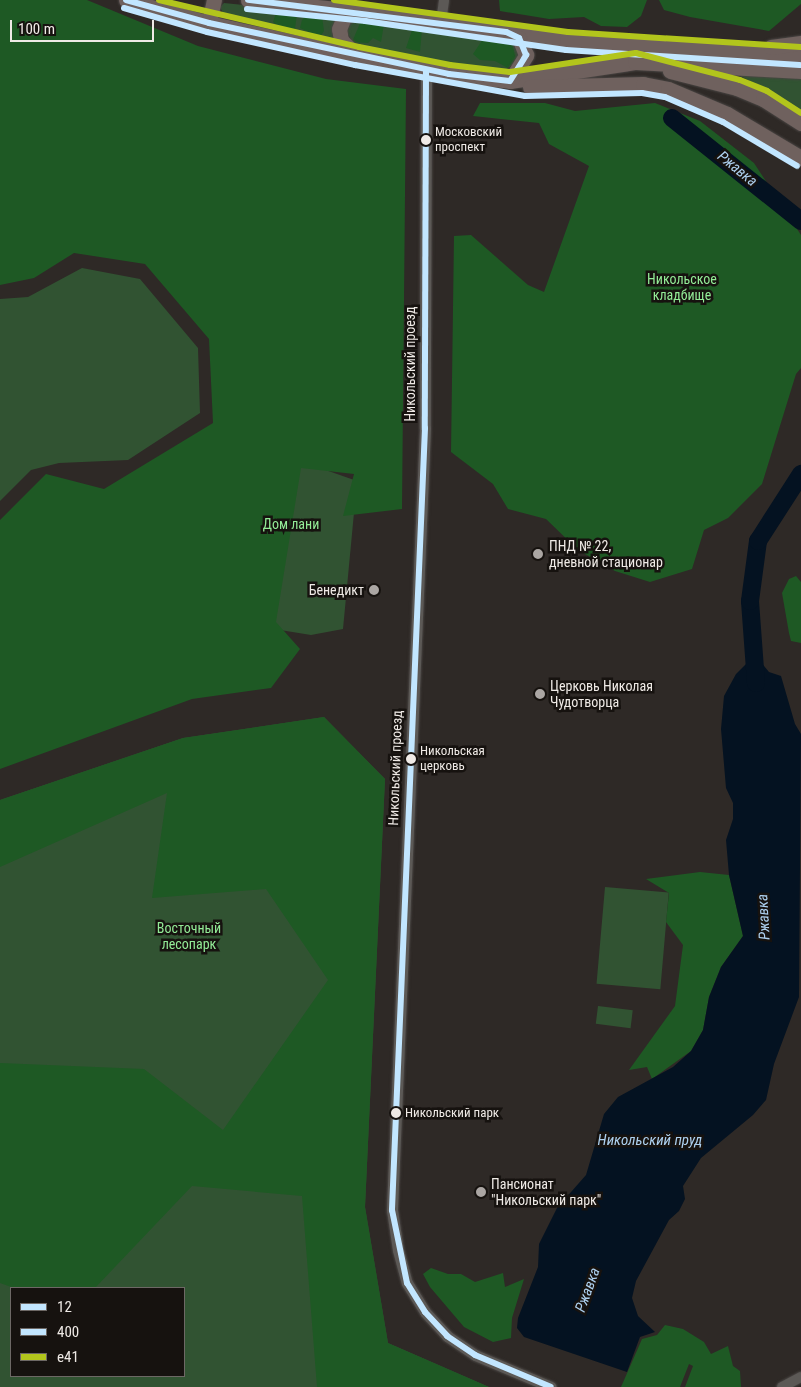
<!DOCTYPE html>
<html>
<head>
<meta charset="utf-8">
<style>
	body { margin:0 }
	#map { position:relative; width:801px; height:1387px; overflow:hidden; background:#2e2926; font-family:"Roboto Condensed",sans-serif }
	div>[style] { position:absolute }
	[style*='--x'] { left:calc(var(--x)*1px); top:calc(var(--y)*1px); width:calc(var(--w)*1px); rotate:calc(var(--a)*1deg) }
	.green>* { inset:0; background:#315332; transform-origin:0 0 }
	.forest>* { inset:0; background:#1e5924 }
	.water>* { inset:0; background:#041221 }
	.river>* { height:18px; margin:-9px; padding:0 9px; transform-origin:9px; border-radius:9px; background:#041221 }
	.roads { filter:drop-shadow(0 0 1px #494543) drop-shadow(0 0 1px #494543) }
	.minor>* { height:10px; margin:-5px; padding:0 5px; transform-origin:5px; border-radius:5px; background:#5c5956 }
	.tertiary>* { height:11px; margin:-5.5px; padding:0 5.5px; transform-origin:5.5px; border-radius:5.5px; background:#5c5956 }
	.primary>* { height:15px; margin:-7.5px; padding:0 7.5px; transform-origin:7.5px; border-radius:7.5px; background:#6f615e }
	.bus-1>* { height:6px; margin:-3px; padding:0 3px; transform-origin:3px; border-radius:3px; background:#c2e6ff }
	.bus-2>* { height:6px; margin:-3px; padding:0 3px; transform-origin:3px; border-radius:3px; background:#c2e6ff }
	.bus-3>* { height:6px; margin:-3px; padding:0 3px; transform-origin:3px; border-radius:3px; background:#b2c51c }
	.dots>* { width:14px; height:14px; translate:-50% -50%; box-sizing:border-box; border:2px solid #16120f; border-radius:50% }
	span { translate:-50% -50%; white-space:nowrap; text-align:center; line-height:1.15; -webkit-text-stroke:5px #16120f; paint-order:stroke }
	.bus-label { font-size:13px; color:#efeae6 }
	.left { translate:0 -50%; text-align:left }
	.park-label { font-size:14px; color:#93ec97 }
	.street-label { font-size:14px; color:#efeae6 }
	.poi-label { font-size:14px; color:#efeae6 }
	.right { translate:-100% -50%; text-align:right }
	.water-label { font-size:15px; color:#add0ef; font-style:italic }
	.legend { position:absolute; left:10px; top:1287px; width:175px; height:90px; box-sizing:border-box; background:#16120f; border:1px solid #6d6865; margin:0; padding:6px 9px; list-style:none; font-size:15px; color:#efeae6 }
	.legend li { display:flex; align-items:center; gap:10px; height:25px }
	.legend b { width:25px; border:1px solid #6d6865 }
	.scale { position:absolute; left:10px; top:20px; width:144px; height:22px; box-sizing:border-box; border:2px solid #efeae6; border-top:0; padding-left:6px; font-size:15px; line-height:18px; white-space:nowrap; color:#efeae6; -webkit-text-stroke:4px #16120f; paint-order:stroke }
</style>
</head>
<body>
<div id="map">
	<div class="green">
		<i style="clip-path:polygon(224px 3px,339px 15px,332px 29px,334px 44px,254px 25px,223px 13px,220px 7px)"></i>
		<i style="clip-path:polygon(360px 15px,504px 36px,518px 49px,518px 60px,502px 73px,356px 47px,346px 31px,352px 20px)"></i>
		<i style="clip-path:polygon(738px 75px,801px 76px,801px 114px,775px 94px)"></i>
		<i style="clip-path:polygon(82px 268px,140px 279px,198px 348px,200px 413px,128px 460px,59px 463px,31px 470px,0 501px,0 299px,28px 297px)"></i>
		<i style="clip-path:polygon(257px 446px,357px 481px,343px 629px,311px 635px,237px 623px)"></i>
		<i style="clip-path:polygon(evenodd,324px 717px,385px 779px,365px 1207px,388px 1343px,489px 1387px,0 1387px,0 800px,183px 738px,324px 717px,11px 1288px,184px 1288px,184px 1376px,11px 1376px,11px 1288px)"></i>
		<i style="left:605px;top:887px;width:64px;height:97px;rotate:5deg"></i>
		<i style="left:598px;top:1006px;width:35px;height:18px;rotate:7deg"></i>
	</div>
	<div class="forest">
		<i style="clip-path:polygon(0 0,87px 0,198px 46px,326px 79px,406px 89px,402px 509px,343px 516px,354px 474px,301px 468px,276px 622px,300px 649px,271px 688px,192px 699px,0 769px,0 520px,46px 474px,104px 489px,213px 423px,209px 339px,145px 264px,74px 253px,34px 278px,0 285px)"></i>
		<i style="clip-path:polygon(499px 0,647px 0,641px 16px,627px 27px,601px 26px,584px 17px,549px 19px,500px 11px)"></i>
		<i style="clip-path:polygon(659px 0,801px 0,801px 4px,769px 31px,690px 17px,664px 10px)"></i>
		<i style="clip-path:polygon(290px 10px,297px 13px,295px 29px,281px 28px,273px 22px,276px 13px)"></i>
		<i style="clip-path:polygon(309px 13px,322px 16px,324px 31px,320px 37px,300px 28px,302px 20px)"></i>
		<i style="clip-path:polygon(361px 21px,384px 24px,381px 42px,373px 38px,368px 43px,352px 42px)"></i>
		<i style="clip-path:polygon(413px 27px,422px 29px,420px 52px,406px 48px)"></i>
		<i style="clip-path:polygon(483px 39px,512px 44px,516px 59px,508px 68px,495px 61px,480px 60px,473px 54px)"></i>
		<i style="clip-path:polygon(480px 103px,545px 103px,575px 111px,655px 103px,700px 121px,754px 163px,801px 235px,801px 368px,796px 374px,762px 484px,728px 518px,704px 530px,692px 569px,650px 582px,615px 571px,578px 550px,546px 519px,508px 509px,493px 484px,451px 452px,454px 236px,471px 235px,528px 285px,544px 292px,589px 166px,549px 144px,539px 123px,473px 116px)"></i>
		<i style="clip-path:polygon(796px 576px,801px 582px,801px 643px,791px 641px,789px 633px,782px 593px,789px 579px)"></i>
		<i style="clip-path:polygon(324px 717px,385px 779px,365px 1207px,388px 1343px,489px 1387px,317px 1387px,302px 1196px,192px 1186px,95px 1288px,14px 1288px,0 1283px,0 1063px,144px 1069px,223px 1130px,328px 980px,266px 889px,152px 898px,167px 793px,0 867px,0 800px,183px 738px)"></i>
		<i style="clip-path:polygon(700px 872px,729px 875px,743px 936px,721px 967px,709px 997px,703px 1030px,691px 1051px,652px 1079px,647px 1067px,629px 1070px,675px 1006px,683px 945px,666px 922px,669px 893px,646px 879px)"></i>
		<i style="clip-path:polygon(431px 1268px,448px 1274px,461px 1274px,475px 1282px,503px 1273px,505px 1287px,524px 1279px,512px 1318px,511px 1338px,493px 1342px,464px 1327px,430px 1287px,423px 1274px)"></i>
		<i style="clip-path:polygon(665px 1325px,683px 1329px,704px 1342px,711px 1354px,728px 1346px,733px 1366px,740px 1371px,741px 1387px,685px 1387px,693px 1366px,689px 1364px,680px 1387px,621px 1387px,642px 1339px,657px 1335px)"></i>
	</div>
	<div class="water">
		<i style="clip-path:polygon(749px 661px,760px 661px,769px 672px,781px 676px,795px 724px,801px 734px,799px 997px,774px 1064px,766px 1100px,753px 1115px,701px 1158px,683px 1186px,685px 1199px,679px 1211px,669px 1220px,636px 1281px,632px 1298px,638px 1316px,655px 1332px,640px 1337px,627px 1372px,524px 1337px,517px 1328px,518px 1318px,538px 1267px,539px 1244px,557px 1208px,586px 1175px,604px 1114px,618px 1097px,673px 1067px,691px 1051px,703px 1030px,709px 997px,721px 967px,743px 936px,729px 875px,726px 840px,733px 819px,733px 803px,726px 788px,721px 729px,724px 696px,736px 674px)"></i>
	</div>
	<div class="river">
		<i style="--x:672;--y:118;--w:165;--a:38.6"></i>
		<i style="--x:756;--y:683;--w:82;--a:-94.2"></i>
		<i style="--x:750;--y:601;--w:61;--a:-82.4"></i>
		<i style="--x:758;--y:541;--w:80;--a:-57.3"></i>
	</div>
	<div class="roads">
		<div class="minor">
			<i style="--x:441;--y:22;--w:22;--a:-82"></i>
			<i style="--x:782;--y:1387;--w:21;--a:-28"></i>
		</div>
		<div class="tertiary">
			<i style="--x:426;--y:70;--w:358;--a:90.2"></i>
			<i style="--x:425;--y:428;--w:783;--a:92.42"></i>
			<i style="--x:392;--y:1210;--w:40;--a:81.5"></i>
			<i style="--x:398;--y:1250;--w:34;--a:75"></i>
			<i style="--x:407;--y:1283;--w:34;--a:58"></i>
			<i style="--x:425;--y:1312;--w:33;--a:47"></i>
			<i style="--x:447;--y:1336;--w:34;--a:34"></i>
			<i style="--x:475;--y:1355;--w:82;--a:22.8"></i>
		</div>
		<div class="primary">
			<i style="--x:126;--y:0;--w:86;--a:15.5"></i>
			<i style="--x:209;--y:23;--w:152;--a:12.6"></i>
			<i style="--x:357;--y:56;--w:94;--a:11.1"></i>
			<i style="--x:449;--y:74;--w:61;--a:6.5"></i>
			<i style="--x:510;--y:81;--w:126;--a:-8.6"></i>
			<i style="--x:635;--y:62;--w:166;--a:3.1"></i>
			<i style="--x:248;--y:0;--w:119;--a:5.8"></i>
			<i style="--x:366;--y:12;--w:203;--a:8.2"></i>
			<i style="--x:567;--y:41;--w:234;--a:3.7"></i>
			<i style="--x:209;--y:23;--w:24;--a:-78"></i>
			<i style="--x:771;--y:47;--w:30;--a:-8"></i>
			<i style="--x:357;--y:56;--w:23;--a:-135"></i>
			<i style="--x:341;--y:40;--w:11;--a:-100"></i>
			<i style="--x:339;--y:29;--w:13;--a:-67"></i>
			<i style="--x:344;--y:17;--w:14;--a:-25"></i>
			<i style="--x:670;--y:71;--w:69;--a:14.2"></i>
			<i style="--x:737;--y:88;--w:28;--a:23"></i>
			<i style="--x:763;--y:99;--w:45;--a:32.3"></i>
			<i style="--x:510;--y:81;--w:31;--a:-58"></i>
			<i style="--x:526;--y:55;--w:18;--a:-112"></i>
			<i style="--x:519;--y:38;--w:10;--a:-151"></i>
			<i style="--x:530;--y:87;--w:113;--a:-1.5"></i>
			<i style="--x:643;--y:84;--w:25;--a:11"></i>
			<i style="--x:668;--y:89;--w:64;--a:23"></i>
			<i style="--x:727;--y:114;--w:86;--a:30.7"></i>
		</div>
	</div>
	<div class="bus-1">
		<i style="--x:126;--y:0;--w:86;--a:15.5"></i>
		<i style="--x:209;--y:23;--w:245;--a:12"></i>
		<i style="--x:449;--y:74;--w:61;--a:6.5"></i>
		<i style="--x:510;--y:81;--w:31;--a:-58"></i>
		<i style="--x:526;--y:55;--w:18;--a:-112"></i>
		<i style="--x:519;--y:38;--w:14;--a:-155"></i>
		<i style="--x:506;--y:32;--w:260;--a:-172.9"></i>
		<i style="--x:426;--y:70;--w:358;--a:90.2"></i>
		<i style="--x:425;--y:428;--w:783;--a:92.42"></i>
		<i style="--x:392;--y:1210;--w:75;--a:78.4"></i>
		<i style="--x:407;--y:1283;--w:34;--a:58"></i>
		<i style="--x:425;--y:1312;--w:33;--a:47"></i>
		<i style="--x:447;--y:1336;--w:34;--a:34"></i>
		<i style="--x:475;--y:1355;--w:82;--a:22.8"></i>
	</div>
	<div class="bus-2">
		<i style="--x:124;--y:8;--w:86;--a:16.1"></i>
		<i style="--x:207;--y:32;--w:152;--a:12.6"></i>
		<i style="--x:355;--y:65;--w:173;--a:10.3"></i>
		<i style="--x:525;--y:96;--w:117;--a:-1.5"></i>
		<i style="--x:642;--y:93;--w:23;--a:10"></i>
		<i style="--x:665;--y:97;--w:63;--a:23.3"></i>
		<i style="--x:723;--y:122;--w:86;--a:30.7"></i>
		<i style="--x:247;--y:9;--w:119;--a:5.8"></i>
		<i style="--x:365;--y:21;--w:203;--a:8.2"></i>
		<i style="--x:566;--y:50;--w:234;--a:3.7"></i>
	</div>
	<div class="bus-3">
		<i style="--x:159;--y:0;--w:205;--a:13.2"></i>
		<i style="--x:359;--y:47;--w:93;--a:11.2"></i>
		<i style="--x:450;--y:65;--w:60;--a:6.7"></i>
		<i style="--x:510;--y:72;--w:127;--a:-8.6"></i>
		<i style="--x:636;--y:53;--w:107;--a:14.6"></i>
		<i style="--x:740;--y:80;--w:29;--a:22"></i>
		<i style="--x:767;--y:91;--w:40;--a:32.9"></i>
		<i style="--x:334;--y:0;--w:236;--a:7.8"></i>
		<i style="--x:568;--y:32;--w:233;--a:3.7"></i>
	</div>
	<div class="dots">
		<i style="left:426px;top:140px;background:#efeae6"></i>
		<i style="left:538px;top:554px;background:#aba6a3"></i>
		<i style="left:374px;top:590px;background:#aba6a3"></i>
		<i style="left:540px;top:694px;background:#aba6a3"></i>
		<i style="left:411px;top:759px;background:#efeae6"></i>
		<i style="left:396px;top:1113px;background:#efeae6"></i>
		<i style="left:481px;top:1192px;background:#aba6a3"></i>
	</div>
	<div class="bus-label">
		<span class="left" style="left:435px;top:140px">Московский<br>проспект</span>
		<span class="left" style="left:420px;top:759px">Никольская<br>церковь</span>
		<span class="left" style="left:405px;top:1113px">Никольский парк</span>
	</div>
	<div class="park-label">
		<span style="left:682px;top:287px">Никольское<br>кладбище</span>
		<span style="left:291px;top:524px">Дом лани</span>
		<span style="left:189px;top:936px">Восточный<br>лесопарк</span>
	</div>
	<div class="street-label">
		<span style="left:410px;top:364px;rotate:-90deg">Никольский проезд</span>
		<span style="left:395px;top:768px;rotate:-88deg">Никольский проезд</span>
	</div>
	<div class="poi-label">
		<span class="left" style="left:549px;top:554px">ПНД № 22,<br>дневной стационар</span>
		<span class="right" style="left:364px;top:590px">Бенедикт</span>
		<span class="left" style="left:550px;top:694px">Церковь Николая<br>Чудотворца</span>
		<span class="left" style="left:491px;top:1192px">Пансионат<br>"Никольский парк"</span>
	</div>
	<div class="water-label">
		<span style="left:737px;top:169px;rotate:39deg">Ржавка</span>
		<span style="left:764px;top:917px;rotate:-93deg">Ржавка</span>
		<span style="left:650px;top:1141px">Никольский пруд</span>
		<span style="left:588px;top:1290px;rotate:-70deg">Ржавка</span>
	</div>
	<ul class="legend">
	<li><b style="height:6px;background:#c2e6ff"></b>12</li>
	<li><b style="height:6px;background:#c2e6ff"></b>400</li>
	<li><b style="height:6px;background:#b2c51c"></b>е41</li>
	</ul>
	<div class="scale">100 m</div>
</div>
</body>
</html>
